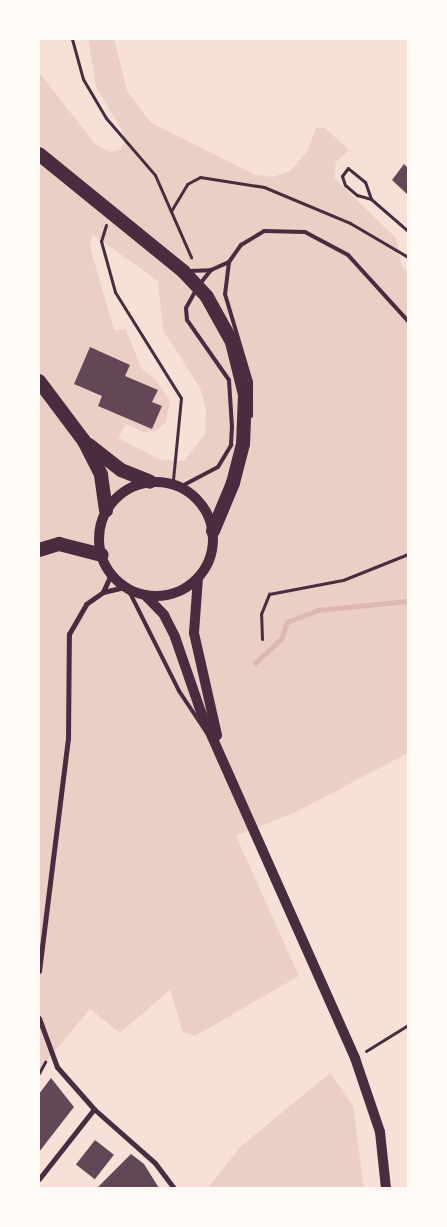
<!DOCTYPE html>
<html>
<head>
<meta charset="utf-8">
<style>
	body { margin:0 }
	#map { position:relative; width:447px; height:1227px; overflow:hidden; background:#f7e1d7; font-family:Mulish,sans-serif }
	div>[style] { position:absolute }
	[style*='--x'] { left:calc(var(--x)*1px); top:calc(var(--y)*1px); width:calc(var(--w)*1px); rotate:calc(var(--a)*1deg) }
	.green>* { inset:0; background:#ebcfc5 }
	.stream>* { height:5px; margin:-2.5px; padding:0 2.5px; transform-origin:2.5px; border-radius:2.5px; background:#dcb8b0 }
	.building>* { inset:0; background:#644757; transform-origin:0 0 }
	.path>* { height:3px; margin:-1.5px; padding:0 1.5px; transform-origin:1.5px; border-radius:1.5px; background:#4a2c40 }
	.service>* { height:4px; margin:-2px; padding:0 2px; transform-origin:2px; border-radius:2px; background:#4a2c40 }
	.minor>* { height:5px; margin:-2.5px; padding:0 2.5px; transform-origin:2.5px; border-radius:2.5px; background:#4a2c40 }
	.secondary>* { height:10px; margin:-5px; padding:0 5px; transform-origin:5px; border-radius:5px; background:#4a2c40 }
	.secondary>.ring { margin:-5px; padding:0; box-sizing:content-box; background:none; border:10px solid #4a2c40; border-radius:50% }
	.trunk>* { height:14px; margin:-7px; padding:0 7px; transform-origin:7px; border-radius:7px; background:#4a2c40 }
	span { translate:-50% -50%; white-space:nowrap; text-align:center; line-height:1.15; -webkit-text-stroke:4.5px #fffaf5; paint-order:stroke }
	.frame { position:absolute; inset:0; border:40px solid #fffaf5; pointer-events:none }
</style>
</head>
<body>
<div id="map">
	<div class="green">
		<i style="clip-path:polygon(evenodd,88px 39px,114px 39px,127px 91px,150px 122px,256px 175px,273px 177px,290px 171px,307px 152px,316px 128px,325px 128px,349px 150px,336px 162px,334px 178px,396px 238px,402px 267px,408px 272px,408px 753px,294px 813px,236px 836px,299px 976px,195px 1036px,183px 1032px,170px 990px,120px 1033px,90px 1009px,39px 1070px,39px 72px,95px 144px,110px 152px,119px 150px,125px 142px,123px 132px,96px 87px,88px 39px,92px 234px,158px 281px,163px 330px,200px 388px,206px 409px,205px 434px,184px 461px,161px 460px,118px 438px,126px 424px,143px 432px,156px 431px,166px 422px,170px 401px,156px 380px,141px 368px,126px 329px,114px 330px,90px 247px,92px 234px)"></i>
		<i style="clip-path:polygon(330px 1073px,353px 1106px,364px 1188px,208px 1188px,240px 1147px)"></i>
	</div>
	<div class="stream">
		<i style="--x:255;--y:663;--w:35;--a:-43"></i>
		<i style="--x:281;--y:639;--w:18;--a:-71"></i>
		<i style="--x:287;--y:622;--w:33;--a:-21"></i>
		<i style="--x:318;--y:610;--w:90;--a:-5.7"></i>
	</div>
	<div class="building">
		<i style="clip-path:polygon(404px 164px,408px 168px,408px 195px,392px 180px)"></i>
		<i style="clip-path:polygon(90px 347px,130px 365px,125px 376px,158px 390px,152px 402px,162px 406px,152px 429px,98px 406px,102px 396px,74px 384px)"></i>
		<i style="clip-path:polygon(51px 1078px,74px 1107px,39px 1152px,39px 1094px)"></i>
		<i style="left:95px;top:1140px;width:24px;height:31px;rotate:38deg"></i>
		<i style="clip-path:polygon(131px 1154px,144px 1164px,159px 1188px,97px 1188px)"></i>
	</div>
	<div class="path">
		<i style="--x:72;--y:39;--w:41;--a:74.6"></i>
		<i style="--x:83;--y:79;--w:45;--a:59.5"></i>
		<i style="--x:106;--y:118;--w:75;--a:49.3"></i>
		<i style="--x:155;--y:175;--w:90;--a:66.3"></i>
		<i style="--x:371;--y:199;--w:18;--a:-109"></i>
		<i style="--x:365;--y:182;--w:22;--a:-141"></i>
		<i style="--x:348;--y:168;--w:10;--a:127"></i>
		<i style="--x:342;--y:176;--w:9;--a:72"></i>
		<i style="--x:345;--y:185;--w:16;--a:40"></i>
		<i style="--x:357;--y:195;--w:15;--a:16"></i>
		<i style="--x:371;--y:199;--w:49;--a:40.9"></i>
		<i style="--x:171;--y:211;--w:31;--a:-59"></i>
		<i style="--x:187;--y:184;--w:15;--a:-28"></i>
		<i style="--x:200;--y:177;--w:65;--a:8.9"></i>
		<i style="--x:264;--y:187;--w:93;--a:22.7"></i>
		<i style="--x:350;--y:223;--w:67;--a:30.4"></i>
		<i style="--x:106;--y:225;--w:17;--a:107"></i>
		<i style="--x:101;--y:241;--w:53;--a:74.6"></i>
		<i style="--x:115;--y:292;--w:125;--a:58.1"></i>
		<i style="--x:181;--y:398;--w:82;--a:95.6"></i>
		<i style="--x:262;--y:639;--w:25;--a:-92"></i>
		<i style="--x:261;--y:614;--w:22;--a:-68"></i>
		<i style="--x:269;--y:594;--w:75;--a:-10.7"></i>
		<i style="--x:343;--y:580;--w:70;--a:-21.8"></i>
		<i style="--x:366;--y:1051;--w:49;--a:-31.8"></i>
		<i style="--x:39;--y:1073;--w:13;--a:-61"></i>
	</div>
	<div class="service">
		<i style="--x:229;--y:262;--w:32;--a:97"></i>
		<i style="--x:225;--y:294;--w:92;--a:73.5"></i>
		<i style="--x:251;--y:382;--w:34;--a:90"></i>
		<i style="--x:188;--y:271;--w:23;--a:-2"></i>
		<i style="--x:211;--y:270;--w:20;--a:-24"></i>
		<i style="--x:229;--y:262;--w:21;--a:-55"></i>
		<i style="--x:241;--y:245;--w:27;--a:-31"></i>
		<i style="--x:264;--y:231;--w:41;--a:1.4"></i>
		<i style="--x:305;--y:232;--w:49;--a:28.1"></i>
		<i style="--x:348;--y:255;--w:89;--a:47.7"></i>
		<i style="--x:200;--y:284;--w:18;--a:-52"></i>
		<i style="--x:180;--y:487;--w:43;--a:-27.8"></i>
		<i style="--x:218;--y:467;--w:26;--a:-59"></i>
		<i style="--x:231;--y:445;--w:18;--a:-87"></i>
		<i style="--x:232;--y:427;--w:47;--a:-93.7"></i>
		<i style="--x:229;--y:380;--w:73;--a:-125"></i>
		<i style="--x:187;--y:320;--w:12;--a:-95"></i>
		<i style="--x:186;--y:308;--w:21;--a:-61"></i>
		<i style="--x:128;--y:589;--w:114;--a:63.4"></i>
		<i style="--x:179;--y:691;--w:50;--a:56.3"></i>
	</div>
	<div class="minor">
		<i style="--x:103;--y:592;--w:20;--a:-66"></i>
		<i style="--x:39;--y:971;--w:234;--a:-82.9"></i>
		<i style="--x:68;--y:739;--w:105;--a:-89.5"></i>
		<i style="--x:69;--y:634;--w:34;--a:-60"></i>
		<i style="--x:86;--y:604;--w:21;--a:-35"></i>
		<i style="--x:103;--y:592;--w:23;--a:-13"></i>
		<i style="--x:39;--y:1018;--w:52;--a:69.8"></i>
		<i style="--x:57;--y:1067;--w:56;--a:48.6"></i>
		<i style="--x:94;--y:1109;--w:81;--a:41.5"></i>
		<i style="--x:155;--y:1163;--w:31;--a:53"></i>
		<i style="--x:39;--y:1179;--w:89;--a:-51.8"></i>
	</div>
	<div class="secondary">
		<i class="ring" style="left:99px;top:482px;width:104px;height:104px"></i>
		<i style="--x:198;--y:578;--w:55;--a:94.2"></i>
		<i style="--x:194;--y:633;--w:105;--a:77.3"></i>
		<i style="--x:145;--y:595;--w:28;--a:46"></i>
		<i style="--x:164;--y:615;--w:25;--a:63"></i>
		<i style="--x:175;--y:637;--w:79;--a:70.9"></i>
		<i style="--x:201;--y:712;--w:379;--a:66"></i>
		<i style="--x:355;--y:1058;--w:78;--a:71.3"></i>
		<i style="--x:380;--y:1132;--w:56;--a:83.9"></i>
	</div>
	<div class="trunk">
		<i style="--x:39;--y:154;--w:186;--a:39.1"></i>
		<i style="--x:183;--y:271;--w:35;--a:47"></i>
		<i style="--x:207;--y:297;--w:51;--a:60.9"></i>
		<i style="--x:232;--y:342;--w:55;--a:76.2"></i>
		<i style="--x:245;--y:395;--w:49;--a:92.3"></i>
		<i style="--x:243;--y:444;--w:40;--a:104.4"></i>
		<i style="--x:233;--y:483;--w:52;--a:112.6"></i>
		<i style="--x:39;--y:381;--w:75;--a:53.1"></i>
		<i style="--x:84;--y:441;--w:38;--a:63"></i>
		<i style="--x:101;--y:475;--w:36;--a:82"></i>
		<i style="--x:89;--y:445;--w:41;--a:38"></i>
		<i style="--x:121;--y:470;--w:31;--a:22"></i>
		<i style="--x:39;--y:550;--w:21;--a:-17"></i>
		<i style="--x:59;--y:544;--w:44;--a:14.3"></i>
	</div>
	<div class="frame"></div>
</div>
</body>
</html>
